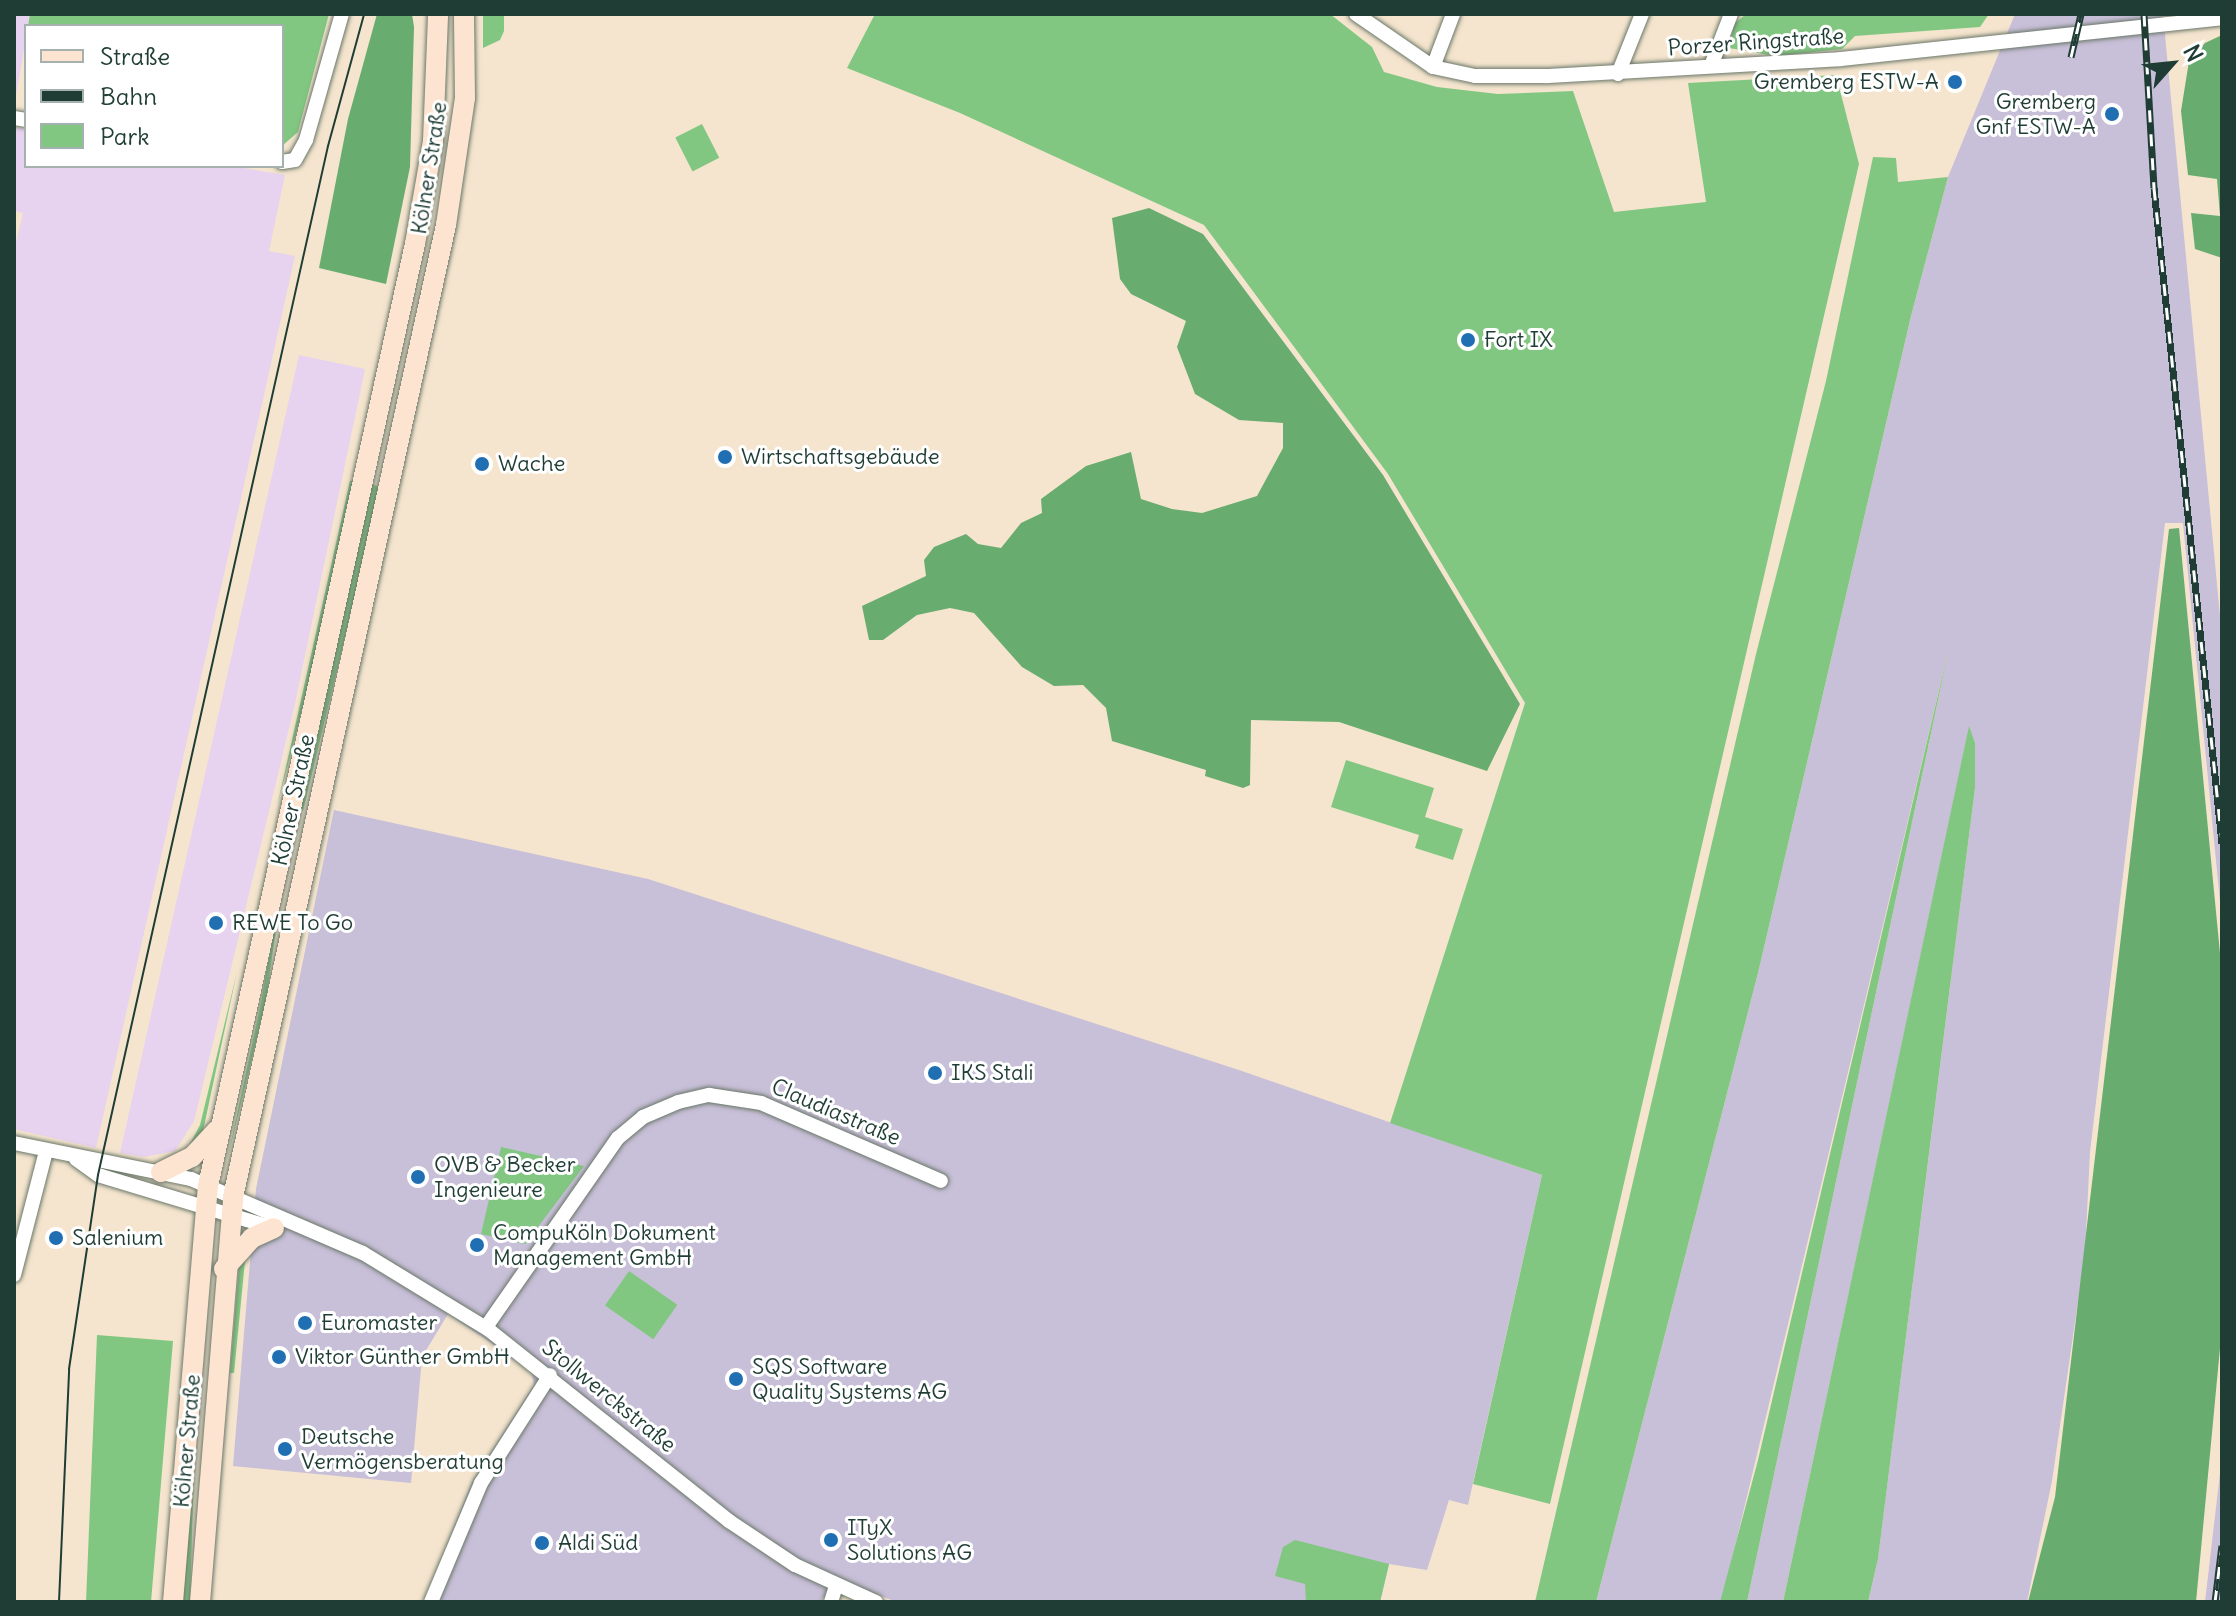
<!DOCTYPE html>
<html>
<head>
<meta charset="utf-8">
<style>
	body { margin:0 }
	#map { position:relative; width:2236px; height:1616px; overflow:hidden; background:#f5e5ce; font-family:Delius,sans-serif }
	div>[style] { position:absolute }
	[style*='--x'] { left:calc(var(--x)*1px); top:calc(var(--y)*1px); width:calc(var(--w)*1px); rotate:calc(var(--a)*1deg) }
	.built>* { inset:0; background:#e7d2ef }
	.industrial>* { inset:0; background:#c8bfd8 }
	.green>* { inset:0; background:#82c781; transform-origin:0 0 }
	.forest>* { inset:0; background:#69ac6f }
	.roads { filter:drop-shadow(0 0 2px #6a786a) drop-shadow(0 0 2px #6a786a) }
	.minor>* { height:14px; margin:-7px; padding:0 7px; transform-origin:7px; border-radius:7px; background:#fff }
	.secondary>* { height:20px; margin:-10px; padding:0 10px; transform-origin:10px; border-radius:10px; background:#fde4d1 }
	.tram>* { height:2px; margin:-1px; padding:0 1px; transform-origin:1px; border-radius:1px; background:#1f3d34 }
	.rail>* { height:7px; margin-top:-3.5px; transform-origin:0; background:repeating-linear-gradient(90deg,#fff 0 12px,#1f3d34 0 24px); box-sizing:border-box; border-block:2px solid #1f3d34 }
	.dots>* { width:22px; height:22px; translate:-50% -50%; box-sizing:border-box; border:4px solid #fff; border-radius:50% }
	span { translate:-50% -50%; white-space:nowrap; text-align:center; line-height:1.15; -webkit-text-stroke:6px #fff; paint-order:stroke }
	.street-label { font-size:22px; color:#1f3d34 }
	.poi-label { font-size:22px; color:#1f3d34 }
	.right { translate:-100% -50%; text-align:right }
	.left { translate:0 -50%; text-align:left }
	.frame { position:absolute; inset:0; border:16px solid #1f3d34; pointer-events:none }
	.legend { position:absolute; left:24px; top:24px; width:260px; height:144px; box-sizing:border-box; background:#fff; border:2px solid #a5b1ae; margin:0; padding:10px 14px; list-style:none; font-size:24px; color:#1f3d34 }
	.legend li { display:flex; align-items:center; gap:16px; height:40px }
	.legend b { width:40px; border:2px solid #a5b1ae }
	.north { position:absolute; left:2132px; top:24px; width:80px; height:80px; -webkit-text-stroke:6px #fff; paint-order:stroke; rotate:63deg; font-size:22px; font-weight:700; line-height:32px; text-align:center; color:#1f3d34 }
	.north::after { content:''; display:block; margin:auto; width:28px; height:36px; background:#1f3d34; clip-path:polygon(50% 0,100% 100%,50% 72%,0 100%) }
</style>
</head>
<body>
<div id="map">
	<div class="built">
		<i style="clip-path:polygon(14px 14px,30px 14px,15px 102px,14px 102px)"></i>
		<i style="clip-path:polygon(14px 127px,26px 129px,26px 166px,232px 166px,285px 175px,269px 251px,295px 256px,96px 1148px,14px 1129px,14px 251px,23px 213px,14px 211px)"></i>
		<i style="clip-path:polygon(299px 355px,365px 369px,294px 708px,194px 1121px,175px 1151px,144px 1157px,120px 1153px)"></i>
	</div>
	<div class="industrial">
		<i style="clip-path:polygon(2015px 14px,2163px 14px,2222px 637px,2222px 922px,2183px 523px,2165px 523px,2090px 1152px,2085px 1253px,2052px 1481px,2027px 1602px,1868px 1602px,1878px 1559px,1975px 788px,1975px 743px,1969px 728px,1783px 1602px,1747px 1602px,1949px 648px,1723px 1597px,1720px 1602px,1596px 1602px,1758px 973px,1911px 316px,1948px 177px)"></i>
		<i style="clip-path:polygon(334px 810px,648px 879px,1239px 1070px,1542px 1175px,1468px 1505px,1449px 1500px,1427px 1570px,1389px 1564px,1380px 1602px,896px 1602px,842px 1580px,819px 1602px,429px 1602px,432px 1582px,472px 1482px,534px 1385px,531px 1370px,448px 1314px,422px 1357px,411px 1483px,233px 1466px,256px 1189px)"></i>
		<i style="clip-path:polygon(2222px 1456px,2222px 1602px,2205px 1602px)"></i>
	</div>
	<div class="green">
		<i style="clip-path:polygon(30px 14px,329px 14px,298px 132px,282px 146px,282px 26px,28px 26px)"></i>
		<i style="clip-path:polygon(483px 14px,504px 14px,504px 31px,500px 40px,483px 48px)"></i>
		<i style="clip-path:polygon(875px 14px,1330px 14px,1372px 47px,1384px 72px,1437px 87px,1498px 94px,1573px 91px,1614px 212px,1706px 202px,1688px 83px,1836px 75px,1859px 164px,1550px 1504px,1473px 1484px,1542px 1175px,1390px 1123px,1525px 703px,1388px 474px,1204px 225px,960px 113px,847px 68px)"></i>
		<i style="clip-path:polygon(1746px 14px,1989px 14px,1980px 27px,1855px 36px,1842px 49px,1775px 56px,1729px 48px,1734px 24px)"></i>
		<i style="left:702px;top:124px;width:38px;height:30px;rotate:63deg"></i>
		<i style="clip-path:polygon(1873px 157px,1896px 158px,1898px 182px,1948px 177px,1911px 316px,1758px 973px,1596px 1602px,1535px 1602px,1756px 654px,1826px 381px)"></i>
		<i style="clip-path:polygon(350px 481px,355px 481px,323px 628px,277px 807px)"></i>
		<i style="clip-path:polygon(370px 484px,381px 487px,303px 811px,300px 809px)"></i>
		<i style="clip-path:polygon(1949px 648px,1747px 1602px,1720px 1602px,1758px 1460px)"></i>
		<i style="clip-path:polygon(1969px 726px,1975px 743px,1975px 788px,1878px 1559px,1868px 1602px,1783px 1602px)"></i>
		<i style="clip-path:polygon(1346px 760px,1434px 788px,1425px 817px,1463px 829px,1453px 860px,1415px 848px,1419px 835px,1331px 807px)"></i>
		<i style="clip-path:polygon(283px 880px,266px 1000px,227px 1161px,261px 1002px)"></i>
		<i style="clip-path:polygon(237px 972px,203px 1131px,192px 1147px,190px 1144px,200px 1125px)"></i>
		<i style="clip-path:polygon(501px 1147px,584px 1166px,525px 1244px,481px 1234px)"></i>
		<i style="clip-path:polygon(245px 1261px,234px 1373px,230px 1373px,239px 1267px)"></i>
		<i style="left:629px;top:1271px;width:59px;height:42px;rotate:35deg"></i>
		<i style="clip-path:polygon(97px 1335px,173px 1341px,151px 1602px,86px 1602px)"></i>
		<i style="clip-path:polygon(194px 1467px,190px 1602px,183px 1602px)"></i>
		<i style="clip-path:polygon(1295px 1540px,1389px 1564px,1380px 1602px,1306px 1602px,1305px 1584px,1275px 1576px,1283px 1547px)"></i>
	</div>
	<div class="forest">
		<i style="clip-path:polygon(377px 14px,412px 14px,414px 27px,410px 167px,386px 284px,319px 268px,348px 119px)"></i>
		<i style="clip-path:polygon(2222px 35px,2222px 258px,2195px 249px,2191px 213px,2220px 216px,2217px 179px,2188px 175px,2181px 111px,2189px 61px,2205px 43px)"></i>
		<i style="clip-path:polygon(1149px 208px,1203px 234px,1383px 475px,1520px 704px,1487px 771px,1339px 722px,1251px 720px,1250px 785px,1243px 788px,1205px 776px,1206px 770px,1112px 741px,1106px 708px,1083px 685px,1054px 686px,1022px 667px,974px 613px,950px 608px,917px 615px,883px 640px,869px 640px,862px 606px,926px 576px,924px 560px,934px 547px,966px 534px,978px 544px,1001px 548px,1021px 523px,1042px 513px,1041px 499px,1086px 466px,1131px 452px,1141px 499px,1172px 509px,1202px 513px,1257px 496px,1283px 448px,1283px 423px,1239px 420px,1195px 394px,1177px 347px,1186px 321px,1131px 294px,1120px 279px,1112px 218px)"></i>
		<i style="clip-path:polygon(2179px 528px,2222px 974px,2222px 1327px,2196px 1602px,2028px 1602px,2055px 1497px,2169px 529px)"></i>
	</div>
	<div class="roads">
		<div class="minor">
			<i style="--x:1356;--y:14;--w:93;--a:34.5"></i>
			<i style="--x:1433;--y:67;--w:43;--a:12.1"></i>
			<i style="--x:1475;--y:76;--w:72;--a:0"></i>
			<i style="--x:1547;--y:76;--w:294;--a:-3.3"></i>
			<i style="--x:1841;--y:59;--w:383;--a:-6.1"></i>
			<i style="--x:1711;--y:66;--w:56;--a:-69"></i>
			<i style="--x:1433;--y:67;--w:57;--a:-69.3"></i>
			<i style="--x:1618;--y:74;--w:65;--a:-68.2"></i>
			<i style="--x:14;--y:118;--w:12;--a:9"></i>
			<i style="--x:282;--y:162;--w:13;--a:-9"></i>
			<i style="--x:295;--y:160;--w:23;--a:-61"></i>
			<i style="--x:306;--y:140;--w:131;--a:-74.1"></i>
			<i style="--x:14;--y:1143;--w:181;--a:11.5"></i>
			<i style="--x:191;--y:1179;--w:187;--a:23.3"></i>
			<i style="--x:363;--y:1253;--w:148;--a:31.4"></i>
			<i style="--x:489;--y:1330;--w:307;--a:38.5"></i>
			<i style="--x:729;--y:1521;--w:79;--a:33.7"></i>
			<i style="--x:795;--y:1565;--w:89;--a:24.6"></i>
			<i style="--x:76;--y:1159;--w:27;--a:36"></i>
			<i style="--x:98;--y:1175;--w:184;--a:16.8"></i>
			<i style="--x:14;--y:1275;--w:128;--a:-75.5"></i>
			<i style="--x:486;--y:1327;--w:231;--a:-55.1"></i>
			<i style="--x:618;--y:1138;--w:33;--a:-40"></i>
			<i style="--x:643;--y:1117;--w:38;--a:-23"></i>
			<i style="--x:678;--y:1102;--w:32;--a:-13"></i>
			<i style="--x:709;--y:1095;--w:53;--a:8.7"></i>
			<i style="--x:761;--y:1103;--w:196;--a:23.4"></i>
			<i style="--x:431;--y:1602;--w:129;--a:-67.2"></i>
			<i style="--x:481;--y:1483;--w:128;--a:-57.4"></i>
			<i style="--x:831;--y:1602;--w:17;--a:-73"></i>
		</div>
		<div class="secondary">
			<i style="--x:161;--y:1172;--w:34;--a:-26"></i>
			<i style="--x:192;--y:1157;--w:37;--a:-47"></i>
			<i style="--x:224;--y:1269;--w:42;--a:-47.9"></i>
			<i style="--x:252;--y:1238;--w:24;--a:-24"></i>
			<i style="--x:173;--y:1602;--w:417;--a:-85.2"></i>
			<i style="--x:208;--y:1186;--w:964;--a:-77.61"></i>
			<i style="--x:415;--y:244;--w:105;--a:-80.1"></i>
			<i style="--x:433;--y:141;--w:127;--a:-87.7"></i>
			<i style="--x:200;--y:1602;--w:406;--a:-85.3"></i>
			<i style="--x:233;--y:1197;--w:995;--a:-77.64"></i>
			<i style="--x:446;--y:225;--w:128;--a:-81.5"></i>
			<i style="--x:465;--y:98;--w:84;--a:-90.7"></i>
		</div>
	</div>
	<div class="tram">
		<i style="--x:59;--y:1602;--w:233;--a:-87.5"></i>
		<i style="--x:69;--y:1369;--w:196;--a:-81.5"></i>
		<i style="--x:98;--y:1175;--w:1054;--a:-77.4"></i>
		<i style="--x:328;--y:146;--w:137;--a:-74.7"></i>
	</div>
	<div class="rail">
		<i style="--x:2144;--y:14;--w:174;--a:86.7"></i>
		<i style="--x:2154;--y:188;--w:659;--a:84.07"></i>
		<i style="--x:2071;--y:57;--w:44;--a:-76.9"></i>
		<i style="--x:2215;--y:1602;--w:57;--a:-83"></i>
	</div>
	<div class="dots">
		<i style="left:1955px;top:82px;background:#1f6fb2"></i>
		<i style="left:2112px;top:114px;background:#1f6fb2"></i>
		<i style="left:1468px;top:340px;background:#1f6fb2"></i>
		<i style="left:725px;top:457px;background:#1f6fb2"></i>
		<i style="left:482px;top:464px;background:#1f6fb2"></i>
		<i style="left:216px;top:923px;background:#1f6fb2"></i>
		<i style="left:935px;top:1073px;background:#1f6fb2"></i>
		<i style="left:418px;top:1177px;background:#1f6fb2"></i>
		<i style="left:56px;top:1238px;background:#1f6fb2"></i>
		<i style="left:477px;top:1245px;background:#1f6fb2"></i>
		<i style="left:305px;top:1323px;background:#1f6fb2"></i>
		<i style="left:279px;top:1357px;background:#1f6fb2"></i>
		<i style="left:736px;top:1379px;background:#1f6fb2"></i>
		<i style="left:285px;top:1449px;background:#1f6fb2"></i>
		<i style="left:831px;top:1540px;background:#1f6fb2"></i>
		<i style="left:542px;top:1543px;background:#1f6fb2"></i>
	</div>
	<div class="street-label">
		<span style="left:1756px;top:42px;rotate:-4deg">Porzer Ringstraße</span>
		<span style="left:429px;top:168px;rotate:-81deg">Kölner Straße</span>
		<span style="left:293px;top:800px;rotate:-78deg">Kölner Straße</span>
		<span style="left:836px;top:1112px;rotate:23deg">Claudiastraße</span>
		<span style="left:609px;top:1396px;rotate:39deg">Stollwerckstraße</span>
		<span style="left:187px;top:1441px;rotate:-85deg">Kölner Straße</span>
	</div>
	<div class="poi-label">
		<span class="right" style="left:1939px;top:82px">Gremberg ESTW-A</span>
		<span class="right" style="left:2096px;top:114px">Gremberg<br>Gnf ESTW-A</span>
		<span class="left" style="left:1484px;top:340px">Fort IX</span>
		<span class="left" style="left:741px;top:457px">Wirtschaftsgebäude</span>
		<span class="left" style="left:498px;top:464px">Wache</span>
		<span class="left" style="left:232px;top:923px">REWE To Go</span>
		<span class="left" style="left:951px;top:1073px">IKS Stali</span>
		<span class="left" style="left:434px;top:1177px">OVB &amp; Becker<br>Ingenieure</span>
		<span class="left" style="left:493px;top:1245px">CompuKöln Dokument<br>Management GmbH</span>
		<span class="left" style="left:72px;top:1238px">Salenium</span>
		<span class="left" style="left:321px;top:1323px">Euromaster</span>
		<span class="left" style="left:295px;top:1357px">Viktor Günther GmbH</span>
		<span class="left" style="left:752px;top:1379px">SQS Software<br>Quality Systems AG</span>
		<span class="left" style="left:301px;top:1449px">Deutsche<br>Vermögensberatung</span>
		<span class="left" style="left:847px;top:1540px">ITyX<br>Solutions AG</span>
		<span class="left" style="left:558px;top:1543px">Aldi Süd</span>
	</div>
	<div class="frame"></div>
	<ul class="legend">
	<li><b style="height:10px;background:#fde4d1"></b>Straße</li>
	<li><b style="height:10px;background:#1f3d34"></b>Bahn</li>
	<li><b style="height:22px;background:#82c781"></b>Park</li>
	</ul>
	<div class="north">N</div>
</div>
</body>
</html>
